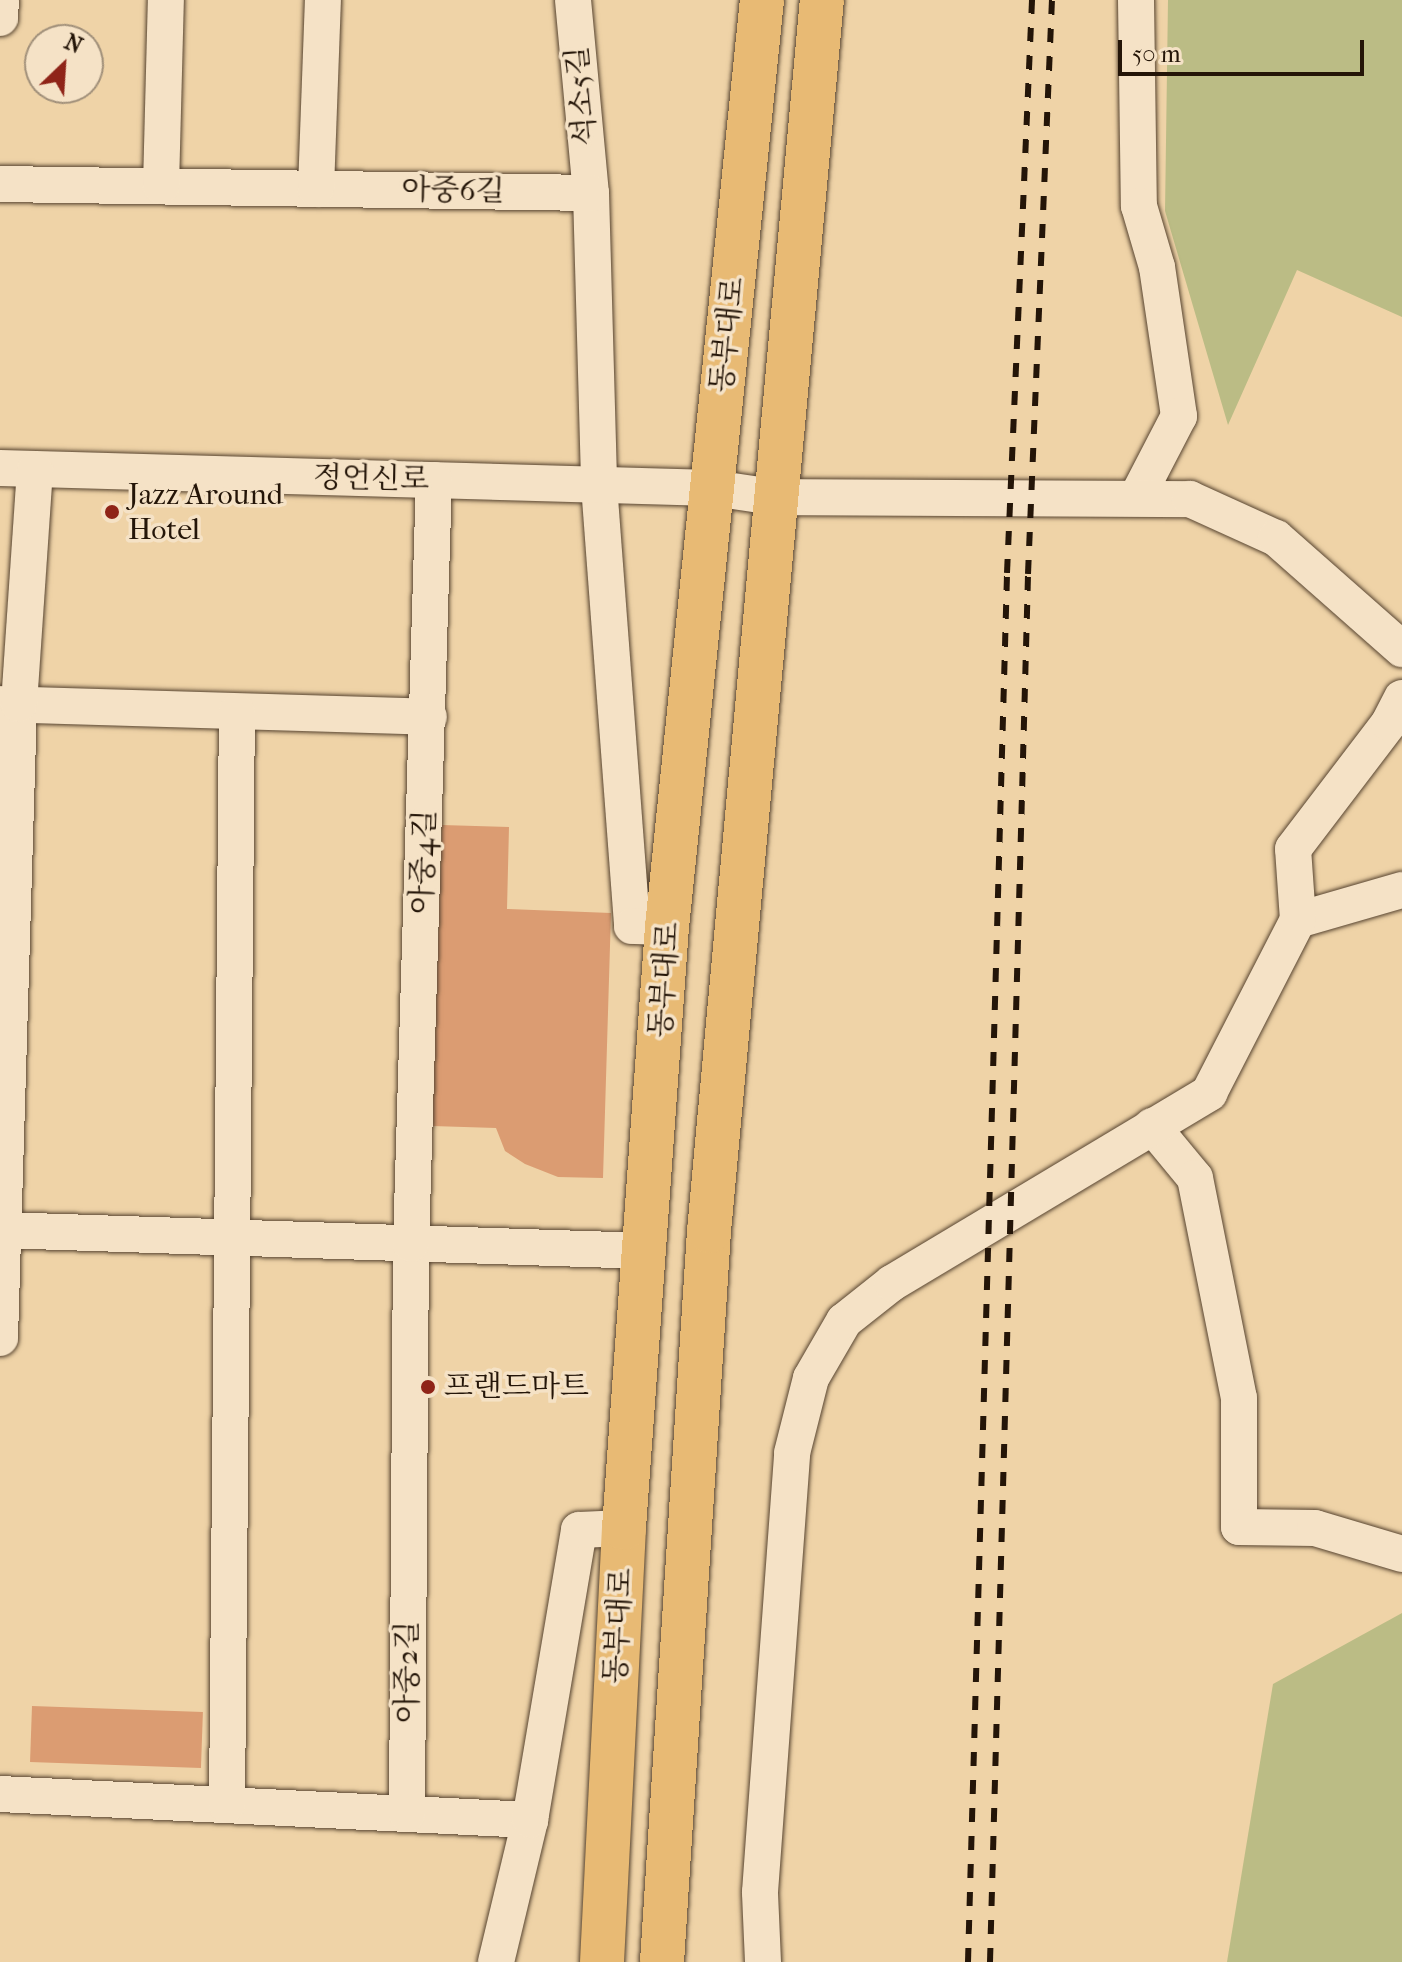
<!DOCTYPE html>
<html>
<head>
<meta charset="utf-8">
<style>
	body { margin:0 }
	#map { position:relative; width:1402px; height:1962px; overflow:hidden; background:#efd3a7; font-family:"IM FELL French Canon","Noto Serif KR",serif }
	div>[style] { position:absolute }
	[style*='--x'] { left:calc(var(--x)*1px); top:calc(var(--y)*1px); width:calc(var(--w)*1px); rotate:calc(var(--a)*1deg) }
	.green>* { inset:0; background:#bbbc85 }
	.building>* { inset:0; background:#db9c72; transform-origin:0 0 }
	.roads { filter:drop-shadow(0 0 2px #574430) drop-shadow(0 0 2px #574430) }
	.minor>* { height:36px; margin:-18px; padding:0 18px; transform-origin:18px; border-radius:18px; background:#f5e2c6 }
	.major>* { height:44px; margin:-22px; padding:0 22px; transform-origin:22px; border-radius:22px; background:#e8ba74 }
	.rail>* { height:6px; margin-top:-3px; transform-origin:0; background:repeating-linear-gradient(90deg,#241508 0 14px,transparent 0 28px) }
	.dots>* { width:22px; height:22px; translate:-50% -50%; box-sizing:border-box; border:4px solid #f5e2c6; border-radius:50% }
	span { translate:-50% -50%; white-space:nowrap; text-align:center; line-height:1.15; -webkit-text-stroke:7px #f5e2c6; paint-order:stroke }
	.street-label { font-size:30px; color:#241508 }
	.poi-label { font-size:30px; color:#241508 }
	.left { translate:0 -50%; text-align:left }
	.north { position:absolute; left:24px; top:24px; width:80px; height:80px; box-sizing:border-box; background:#f5e2c6; border:2px solid #a1907a; border-radius:50%; rotate:25deg; font-size:22px; font-weight:700; line-height:32px; text-align:center; color:#241508 }
	.north::after { content:''; display:block; margin:auto; width:28px; height:36px; background:#8f2418; clip-path:polygon(50% 0,100% 100%,50% 72%,0 100%) }
	.scale { position:absolute; left:1118px; top:40px; width:246px; height:36px; box-sizing:border-box; border:4px solid #241508; border-top:0; padding-left:10px; font-size:24px; line-height:28px; white-space:nowrap; color:#241508; -webkit-text-stroke:6px #f5e2c6; paint-order:stroke }
</style>
</head>
<body>
<div id="map">
	<div class="green">
		<i style="clip-path:polygon(1168px 0,1402px 0,1402px 317px,1297px 270px,1228px 425px,1165px 211px)"></i>
		<i style="clip-path:polygon(1402px 1613px,1402px 1962px,1227px 1962px,1273px 1684px)"></i>
	</div>
	<div class="building">
		<i style="clip-path:polygon(442px 825px,509px 827px,507px 909px,611px 913px,603px 1178px,558px 1177px,525px 1164px,505px 1151px,496px 1128px,432px 1126px)"></i>
		<i style="left:32px;top:1706px;width:171px;height:56px;rotate:2deg"></i>
	</div>
	<div class="roads">
		<div class="minor">
			<i style="--x:573;--y:0;--w:194;--a:84.7"></i>
			<i style="--x:591;--y:193;--w:292;--a:88.4"></i>
			<i style="--x:599;--y:485;--w:442;--a:85.7"></i>
			<i style="--x:632;--y:926;--w:35;--a:2"></i>
			<i style="--x:1136;--y:0;--w:206;--a:89.2"></i>
			<i style="--x:1139;--y:206;--w:64;--a:73.6"></i>
			<i style="--x:1157;--y:267;--w:151;--a:81.6"></i>
			<i style="--x:1179;--y:416;--w:91;--a:117.4"></i>
			<i style="--x:0;--y:18;--w:18;--a:-87"></i>
			<i style="--x:0;--y:184;--w:591;--a:0.87"></i>
			<i style="--x:161;--y:186;--w:186;--a:-88.5"></i>
			<i style="--x:316;--y:189;--w:189;--a:-87.9"></i>
			<i style="--x:0;--y:468;--w:713;--a:1.61"></i>
			<i style="--x:713;--y:488;--w:61;--a:8.5"></i>
			<i style="--x:773;--y:497;--w:417;--a:0.3"></i>
			<i style="--x:1190;--y:499;--w:94;--a:24.4"></i>
			<i style="--x:1276;--y:538;--w:168;--a:41.4"></i>
			<i style="--x:0;--y:704;--w:429;--a:1.7"></i>
			<i style="--x:1298;--y:920;--w:108;--a:-16.1"></i>
			<i style="--x:1152;--y:1126;--w:67;--a:50.4"></i>
			<i style="--x:1195;--y:1178;--w:224;--a:78.7"></i>
			<i style="--x:1239;--y:1398;--w:129;--a:90"></i>
			<i style="--x:1239;--y:1527;--w:76;--a:0.8"></i>
			<i style="--x:1315;--y:1528;--w:91;--a:16.6"></i>
			<i style="--x:0;--y:1230;--w:648;--a:1.86"></i>
			<i style="--x:0;--y:1338;--w:634;--a:-88.28"></i>
			<i style="--x:19;--y:704;--w:234;--a:-86.1"></i>
			<i style="--x:0;--y:1794;--w:531;--a:2.81"></i>
			<i style="--x:227;--y:1805;--w:1093;--a:-89.48"></i>
			<i style="--x:407;--y:1814;--w:570;--a:-89.6"></i>
			<i style="--x:411;--y:1244;--w:764;--a:-88.28"></i>
			<i style="--x:496;--y:1962;--w:146;--a:-76.5"></i>
			<i style="--x:530;--y:1820;--w:294;--a:-80.4"></i>
			<i style="--x:579;--y:1530;--w:45;--a:-2.5"></i>
			<i style="--x:763;--y:1962;--w:70;--a:-92.5"></i>
			<i style="--x:760;--y:1892;--w:440;--a:-85.8"></i>
			<i style="--x:792;--y:1453;--w:77;--a:-75.8"></i>
			<i style="--x:811;--y:1378;--w:66;--a:-59.9"></i>
			<i style="--x:844;--y:1321;--w:61;--a:-38.4"></i>
			<i style="--x:892;--y:1283;--w:370;--a:-30.9"></i>
			<i style="--x:1209;--y:1093;--w:195;--a:-62.8"></i>
			<i style="--x:1298;--y:920;--w:71;--a:-94"></i>
			<i style="--x:1293;--y:849;--w:158;--a:-52.7"></i>
			<i style="--x:1389;--y:723;--w:28;--a:-63"></i>
		</div>
		<div class="major">
			<i style="--x:602;--y:1962;--w:435;--a:-87.1"></i>
			<i style="--x:624;--y:1528;--w:603;--a:-85.91"></i>
			<i style="--x:667;--y:927;--w:932;--a:-84.15"></i>
			<i style="--x:662;--y:1962;--w:733;--a:-86.32"></i>
			<i style="--x:709;--y:1231;--w:1236;--a:-84.76"></i>
		</div>
	</div>
	<div class="rail">
		<i style="--x:968;--y:1962;--w:1390;--a:-88.39"></i>
		<i style="--x:1007;--y:573;--w:574;--a:-87.5"></i>
		<i style="--x:990;--y:1962;--w:1389;--a:-88.43"></i>
		<i style="--x:1028;--y:574;--w:575;--a:-87.61"></i>
	</div>
	<div class="dots">
		<i style="left:112px;top:512px;background:#8f2418"></i>
		<i style="left:428px;top:1387px;background:#8f2418"></i>
	</div>
	<div class="street-label">
		<span style="left:582px;top:96px;rotate:-95deg">석소5길</span>
		<span style="left:453px;top:191px;rotate:1deg">아중6길</span>
		<span style="left:728px;top:335px;rotate:-84deg">동부대로</span>
		<span style="left:371px;top:479px;rotate:1deg">정언신로</span>
		<span style="left:424px;top:862px;rotate:-88deg">아중4길</span>
		<span style="left:665px;top:980px;rotate:-86deg">동부대로</span>
		<span style="left:619px;top:1626px;rotate:-87deg">동부대로</span>
		<span style="left:408px;top:1672px;rotate:-90deg">아중2길</span>
	</div>
	<div class="poi-label">
		<span class="left" style="left:128px;top:512px">Jazz Around<br>Hotel</span>
		<span class="left" style="left:444px;top:1387px">프랜드마트</span>
	</div>
	<div class="north">N</div>
	<div class="scale">50 m</div>
</div>
</body>
</html>
